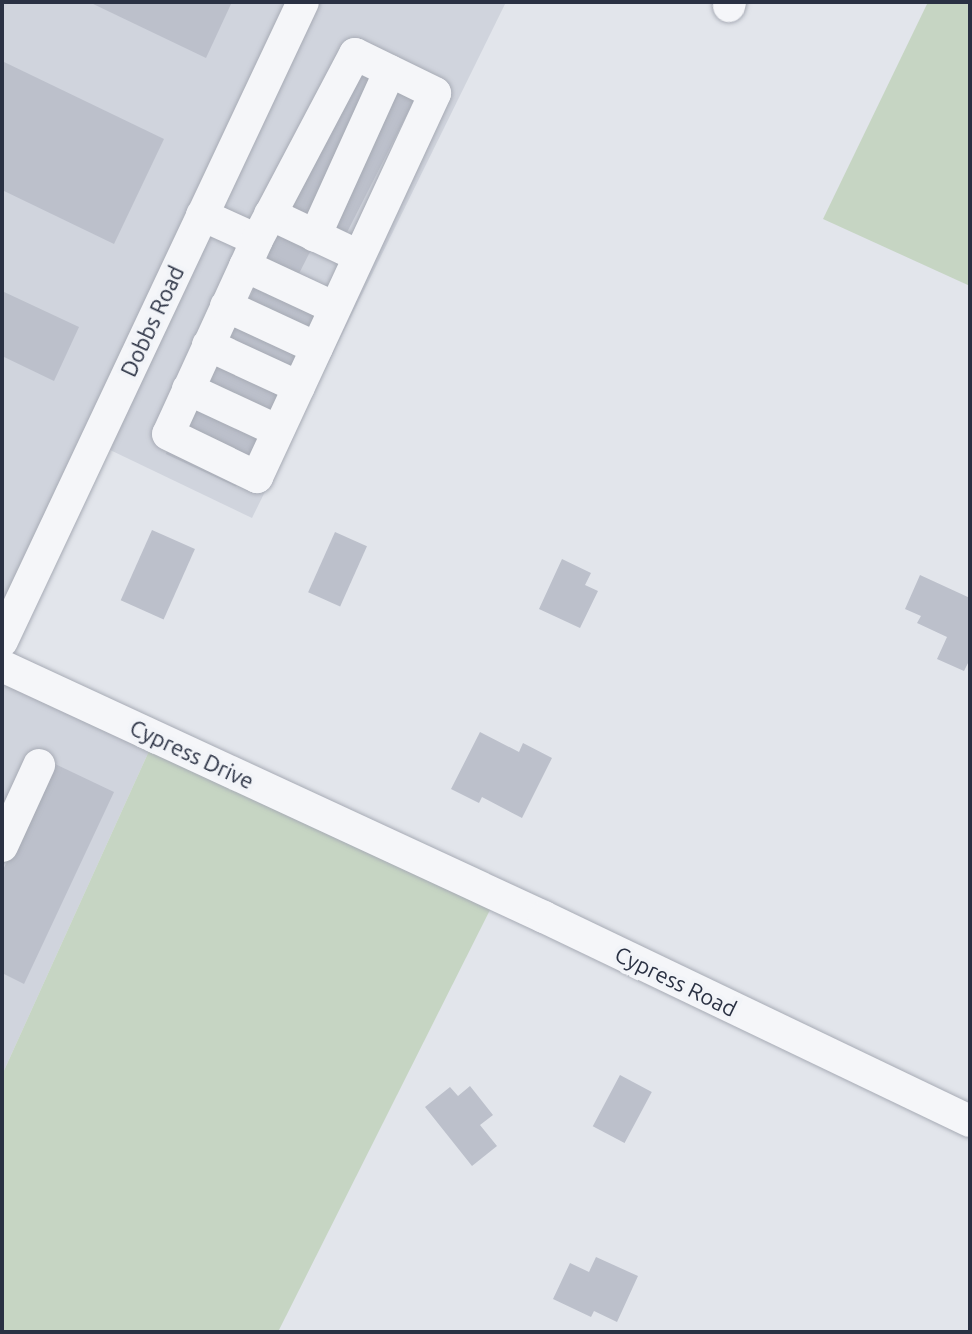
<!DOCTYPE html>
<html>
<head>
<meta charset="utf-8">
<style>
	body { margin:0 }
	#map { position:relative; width:972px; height:1334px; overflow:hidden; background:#e2e5eb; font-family:Ubuntu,sans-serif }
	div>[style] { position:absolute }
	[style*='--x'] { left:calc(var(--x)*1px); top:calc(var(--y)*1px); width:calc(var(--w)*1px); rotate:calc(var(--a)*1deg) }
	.built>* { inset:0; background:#d0d4dd }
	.green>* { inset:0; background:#c6d5c3 }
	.building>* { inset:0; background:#bcc0cb; transform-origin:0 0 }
	.roads { filter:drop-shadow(0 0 2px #a7abb5) drop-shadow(0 0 2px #a7abb5) }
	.minor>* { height:32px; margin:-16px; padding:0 16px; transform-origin:16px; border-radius:16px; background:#f5f6f9 }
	span { translate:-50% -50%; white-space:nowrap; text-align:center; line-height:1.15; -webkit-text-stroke:8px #f2f4f8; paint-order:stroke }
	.street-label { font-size:22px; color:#2a3143 }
	.frame { position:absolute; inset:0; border:4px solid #2a3143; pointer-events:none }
</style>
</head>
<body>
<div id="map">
	<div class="built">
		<i style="clip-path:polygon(2px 2px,289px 2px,2px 611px)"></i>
		<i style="clip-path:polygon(318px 2px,506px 2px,252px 518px,106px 448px)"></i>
		<i style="clip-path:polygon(2px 670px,159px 729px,2px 1075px)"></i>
	</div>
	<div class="green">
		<i style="clip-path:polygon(928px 2px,970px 2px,970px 286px,823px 219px)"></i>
		<i style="clip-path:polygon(159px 729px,500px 890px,278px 1332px,2px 1332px,2px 1075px)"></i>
	</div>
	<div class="building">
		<i style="clip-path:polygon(89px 2px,227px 2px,231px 4px,206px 58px)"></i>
		<i style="clip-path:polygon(2px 61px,164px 139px,114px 244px,2px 190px)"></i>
		<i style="left:354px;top:65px;width:24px;height:158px;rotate:24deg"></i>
		<i style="left:395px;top:83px;width:25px;height:155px;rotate:27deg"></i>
		<i style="left:273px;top:232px;width:42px;height:29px;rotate:27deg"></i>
		<i style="left:257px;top:283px;width:72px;height:23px;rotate:27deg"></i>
		<i style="clip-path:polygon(2px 291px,79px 327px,54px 381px,2px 356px)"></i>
		<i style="left:229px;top:319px;width:80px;height:24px;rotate:25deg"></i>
		<i style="left:209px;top:360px;width:81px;height:23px;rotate:25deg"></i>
		<i style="left:189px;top:401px;width:81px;height:24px;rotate:25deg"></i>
		<i style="left:171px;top:443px;width:77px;height:12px;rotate:25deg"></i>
		<i style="left:152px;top:530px;width:47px;height:77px;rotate:24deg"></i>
		<i style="left:335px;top:532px;width:35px;height:66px;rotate:24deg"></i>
		<i style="clip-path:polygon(562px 559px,591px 573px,585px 585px,598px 591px,580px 628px,539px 609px)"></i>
		<i style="clip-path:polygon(920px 575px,970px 598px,970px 659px,964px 671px,937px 659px,947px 637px,917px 623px,921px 616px,905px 609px)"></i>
		<i style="clip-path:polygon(480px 732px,519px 752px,523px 743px,552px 758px,522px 818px,482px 797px,479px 803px,451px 789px)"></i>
		<i style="clip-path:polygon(53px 763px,114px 792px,24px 984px,2px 973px,2px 872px)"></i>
		<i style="left:620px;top:1075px;width:36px;height:58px;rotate:28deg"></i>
		<i style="clip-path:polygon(470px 1086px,493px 1115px,480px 1125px,497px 1146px,472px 1166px,425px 1107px,450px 1087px,458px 1096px)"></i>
		<i style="clip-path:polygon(596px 1257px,638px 1276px,617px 1322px,594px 1311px,591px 1317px,553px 1299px,570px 1263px,589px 1272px)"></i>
	</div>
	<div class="roads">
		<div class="minor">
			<i style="--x:729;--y:6;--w:4;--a:-76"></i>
			<i style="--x:270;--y:214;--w:98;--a:25.3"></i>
			<i style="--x:202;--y:215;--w:60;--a:24.4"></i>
			<i style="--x:257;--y:240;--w:213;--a:114.6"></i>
			<i style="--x:168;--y:434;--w:99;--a:25.8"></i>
			<i style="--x:257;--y:477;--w:423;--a:-65.1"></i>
			<i style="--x:435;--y:93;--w:89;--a:-154"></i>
			<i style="--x:355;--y:54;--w:210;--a:117.8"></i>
			<i style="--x:315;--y:236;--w:181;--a:-65.6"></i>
			<i style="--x:245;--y:266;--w:99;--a:25"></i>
			<i style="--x:226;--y:306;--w:100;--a:24.8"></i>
			<i style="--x:208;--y:345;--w:100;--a:24.8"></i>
			<i style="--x:188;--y:389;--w:99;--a:25"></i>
			<i style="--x:2;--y:641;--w:706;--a:-64.78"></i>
			<i style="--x:2;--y:666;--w:597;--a:24.85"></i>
			<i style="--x:544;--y:917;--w:472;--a:25.6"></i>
			<i style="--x:2;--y:846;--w:89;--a:-65.4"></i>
		</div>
	</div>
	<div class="street-label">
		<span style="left:152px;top:321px;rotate:-65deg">Dobbs Road</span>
		<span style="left:192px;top:754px;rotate:25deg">Cypress Drive</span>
		<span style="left:676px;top:981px;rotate:26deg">Cypress Road</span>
	</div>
	<div class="frame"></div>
</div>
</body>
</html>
